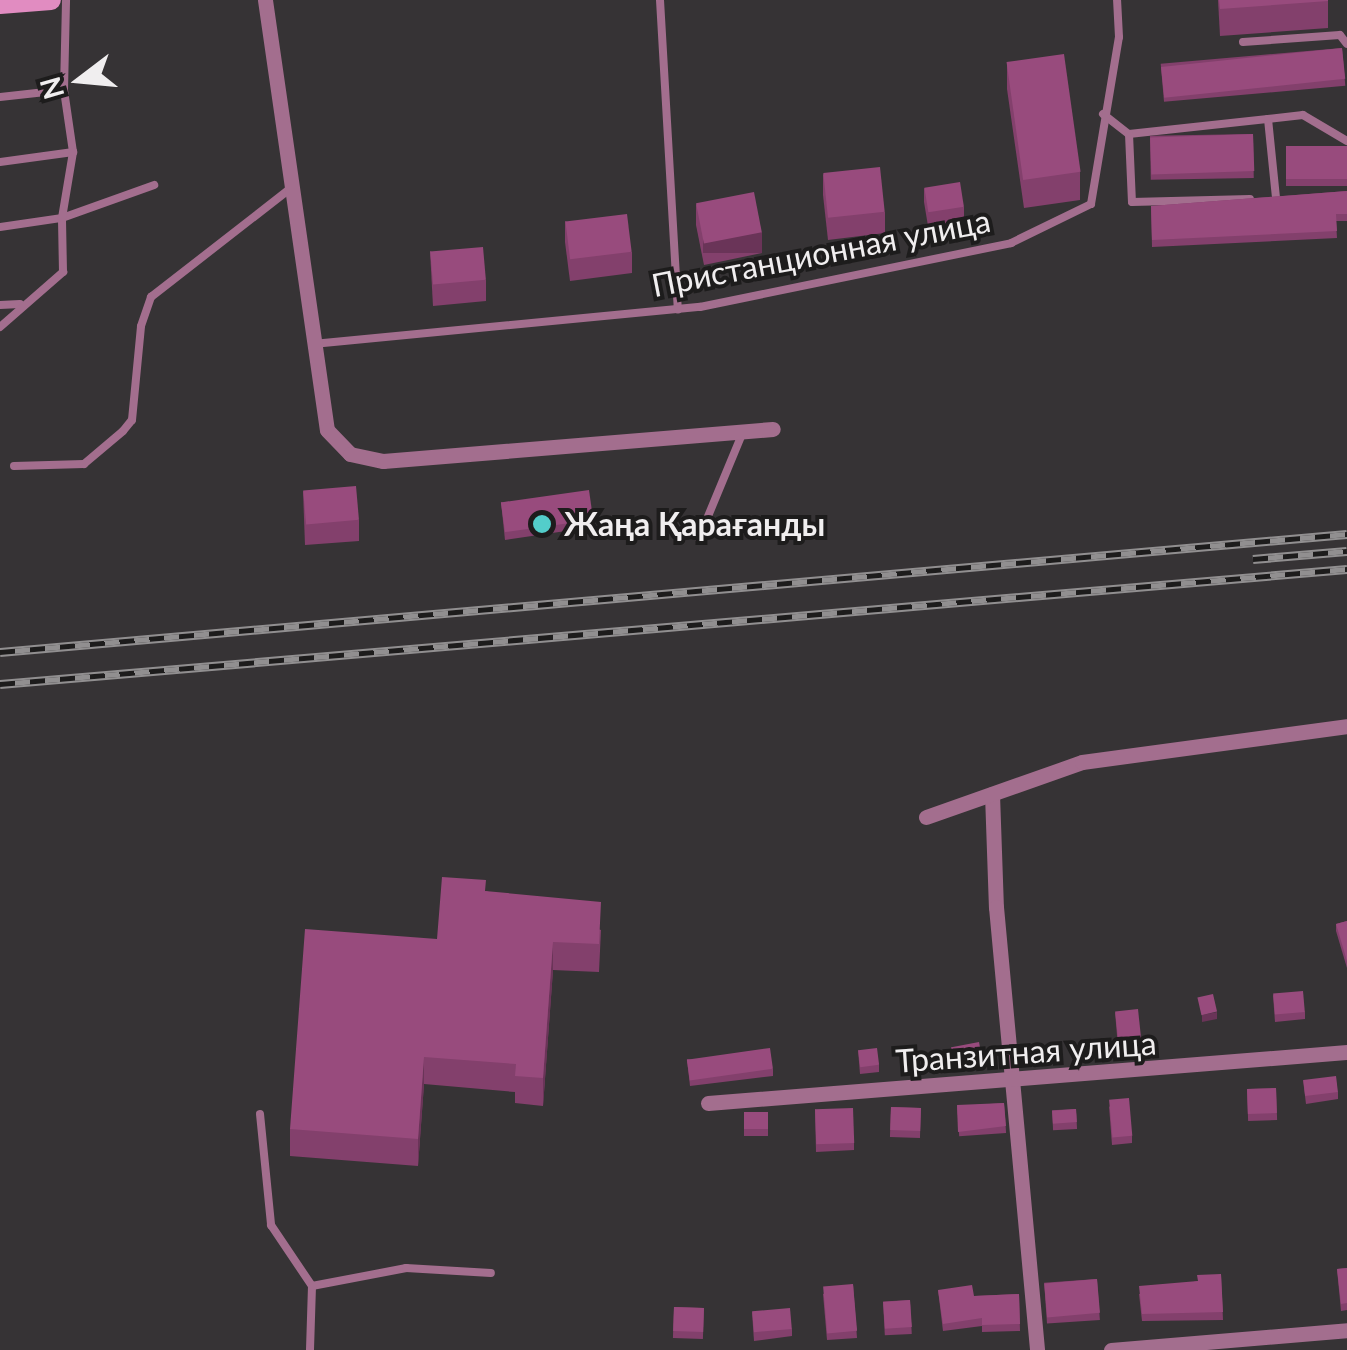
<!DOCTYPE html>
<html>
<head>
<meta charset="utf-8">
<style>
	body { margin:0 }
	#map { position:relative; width:1347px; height:1350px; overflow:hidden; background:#363335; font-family:Lato,sans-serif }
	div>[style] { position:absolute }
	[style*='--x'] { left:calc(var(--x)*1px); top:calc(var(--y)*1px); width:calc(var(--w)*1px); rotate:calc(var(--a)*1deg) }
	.lane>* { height:8px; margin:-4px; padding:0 4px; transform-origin:4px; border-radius:4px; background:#a36e8e }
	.street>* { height:15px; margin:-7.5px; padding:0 7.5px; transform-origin:7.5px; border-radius:7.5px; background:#a36e8e }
	.secondary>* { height:20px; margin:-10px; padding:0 10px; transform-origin:10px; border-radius:10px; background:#e18cc1 }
	.rail>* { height:9px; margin-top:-4.5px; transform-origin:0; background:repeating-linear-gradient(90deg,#1d1c1c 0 15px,#918f90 0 30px); box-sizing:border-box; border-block:2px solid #918f90 }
	.wall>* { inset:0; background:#83406c; transform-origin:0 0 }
	.shaded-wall>* { inset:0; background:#6a3458; transform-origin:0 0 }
	.building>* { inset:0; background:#984b7d; transform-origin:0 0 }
	.dots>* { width:28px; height:28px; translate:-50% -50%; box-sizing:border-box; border:5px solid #1d1c1c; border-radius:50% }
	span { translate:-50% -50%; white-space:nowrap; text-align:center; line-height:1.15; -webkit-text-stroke:8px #1d1c1c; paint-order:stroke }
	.street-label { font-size:32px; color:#f0eeef }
	.poi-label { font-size:32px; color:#f0eeef; font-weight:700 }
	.left { translate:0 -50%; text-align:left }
	.north { position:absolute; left:30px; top:30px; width:100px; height:100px; -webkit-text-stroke:8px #1d1c1c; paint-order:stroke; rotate:254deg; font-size:28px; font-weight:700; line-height:40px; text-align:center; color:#f0eeef }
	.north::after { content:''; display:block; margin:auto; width:35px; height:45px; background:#f0eeef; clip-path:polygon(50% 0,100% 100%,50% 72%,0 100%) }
</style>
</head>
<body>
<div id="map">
	<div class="lane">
		<i style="--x:660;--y:0;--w:310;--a:86.7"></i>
		<i style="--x:1243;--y:42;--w:97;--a:-4.1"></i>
		<i style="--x:1340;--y:35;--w:11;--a:52"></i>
		<i style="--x:0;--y:97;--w:64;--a:-6.2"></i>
		<i style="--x:1103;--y:114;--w:33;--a:38"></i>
		<i style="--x:1129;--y:134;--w:175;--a:-6.2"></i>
		<i style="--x:1303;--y:115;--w:51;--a:30.6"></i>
		<i style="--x:1268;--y:119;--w:79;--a:84.2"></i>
		<i style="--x:1129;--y:134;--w:68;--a:87.5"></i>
		<i style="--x:1132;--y:202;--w:118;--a:-1.5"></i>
		<i style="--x:0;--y:162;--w:74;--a:-7.8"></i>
		<i style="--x:0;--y:227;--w:63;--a:-8.3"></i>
		<i style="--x:62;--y:218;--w:98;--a:-19.7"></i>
		<i style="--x:0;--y:305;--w:20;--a:-3"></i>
		<i style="--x:0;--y:327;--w:84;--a:-41.1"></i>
		<i style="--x:63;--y:272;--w:54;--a:-91.1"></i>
		<i style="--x:62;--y:218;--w:67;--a:-80.5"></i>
		<i style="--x:73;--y:152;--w:63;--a:-98.3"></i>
		<i style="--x:64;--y:90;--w:90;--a:-88.7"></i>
		<i style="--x:313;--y:344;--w:389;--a:-5.5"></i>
		<i style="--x:700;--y:307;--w:318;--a:-11.6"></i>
		<i style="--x:1011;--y:243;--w:89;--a:-26"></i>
		<i style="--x:1091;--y:204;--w:169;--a:-80.5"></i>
		<i style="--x:1119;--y:37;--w:37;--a:-93"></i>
		<i style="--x:14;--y:466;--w:70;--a:-1.6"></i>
		<i style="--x:84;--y:464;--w:51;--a:-40.2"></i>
		<i style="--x:123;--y:431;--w:14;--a:-51"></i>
		<i style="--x:132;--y:420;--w:94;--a:-84.5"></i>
		<i style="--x:141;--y:326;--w:31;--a:-71"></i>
		<i style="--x:151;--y:297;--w:177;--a:-37.9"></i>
		<i style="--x:699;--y:538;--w:115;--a:-67.5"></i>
		<i style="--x:260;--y:1114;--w:112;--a:84.3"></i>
		<i style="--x:271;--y:1225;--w:73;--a:56.1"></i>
		<i style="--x:312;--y:1286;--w:64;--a:91.8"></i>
		<i style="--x:312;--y:1286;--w:96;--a:-10.8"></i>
		<i style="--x:406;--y:1268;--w:85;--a:3.4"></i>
	</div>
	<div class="street">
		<i style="--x:265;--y:0;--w:434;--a:81.8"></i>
		<i style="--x:327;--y:430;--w:33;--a:46"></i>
		<i style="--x:350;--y:454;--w:34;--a:12"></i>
		<i style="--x:383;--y:461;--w:391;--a:-4.7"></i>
		<i style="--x:992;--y:794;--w:113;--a:88"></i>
		<i style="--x:996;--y:907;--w:445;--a:84.7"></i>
		<i style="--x:926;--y:817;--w:165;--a:-19.4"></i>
		<i style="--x:1082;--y:762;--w:267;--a:-7.7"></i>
		<i style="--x:708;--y:1103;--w:641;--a:-4.56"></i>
		<i style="--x:1111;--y:1350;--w:237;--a:-4.8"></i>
	</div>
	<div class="secondary">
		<i style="--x:0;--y:4;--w:51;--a:-4.5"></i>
	</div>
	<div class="rail">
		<i style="--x:1253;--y:559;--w:94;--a:-4.9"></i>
		<i style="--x:0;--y:652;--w:1352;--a:-5.01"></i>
		<i style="--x:0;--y:684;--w:1352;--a:-4.88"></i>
	</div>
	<div class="wall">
		<i style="clip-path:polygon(1218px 0,1328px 0,1328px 28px,1220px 36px)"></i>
		<i style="left:1342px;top:48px;width:38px;height:182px;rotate:85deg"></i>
		<i style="clip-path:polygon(1007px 62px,1080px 172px,1080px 200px,1024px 208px,1007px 89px)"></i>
		<i style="left:1253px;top:134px;width:44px;height:103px;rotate:89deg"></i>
		<i style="left:1347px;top:146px;width:40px;height:61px;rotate:90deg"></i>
		<i style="clip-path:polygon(823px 174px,885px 212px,885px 233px,828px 240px,823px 195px)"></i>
		<i style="clip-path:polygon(924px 188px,964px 207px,964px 221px,928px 226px,924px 202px)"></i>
		<i style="clip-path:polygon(1347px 191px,1347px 221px,1336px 221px,1337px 238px,1152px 247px,1151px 206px)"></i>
		<i style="clip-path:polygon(696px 204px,762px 253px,704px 265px,696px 225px)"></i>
		<i style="clip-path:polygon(565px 221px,632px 252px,632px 273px,570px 281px,565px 242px)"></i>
		<i style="clip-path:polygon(430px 251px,486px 280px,486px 301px,433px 306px)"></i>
		<i style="clip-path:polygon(303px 491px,359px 520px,359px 541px,305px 545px)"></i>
		<i style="clip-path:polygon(501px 502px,593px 520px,593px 527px,505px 540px)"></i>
		<i style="clip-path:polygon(486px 891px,601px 930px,599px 972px,553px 970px,543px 1106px,515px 1103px,515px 1092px,424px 1084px,418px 1166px,290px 1156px,290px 1129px,437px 939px)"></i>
		<i style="clip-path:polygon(1347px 921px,1347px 968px,1336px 931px,1336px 924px)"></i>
		<i style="clip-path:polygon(1273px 995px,1305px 1012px,1305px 1019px,1275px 1022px)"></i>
		<i style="clip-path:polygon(1115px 1012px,1141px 1037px,1141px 1044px,1118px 1047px)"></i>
		<i style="clip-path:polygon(951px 1047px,982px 1057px,982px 1064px,953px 1069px)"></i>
		<i style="clip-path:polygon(858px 1050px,879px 1065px,879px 1072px,860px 1074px)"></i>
		<i style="clip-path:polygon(687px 1059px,773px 1069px,773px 1076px,690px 1086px)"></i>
		<i style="clip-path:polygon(1303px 1080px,1338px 1092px,1338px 1099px,1306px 1104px)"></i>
		<i style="left:1276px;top:1088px;width:32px;height:29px;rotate:88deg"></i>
		<i style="left:1004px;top:1103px;width:30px;height:47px;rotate:86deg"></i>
		<i style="clip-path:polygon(1109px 1106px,1132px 1136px,1132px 1143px,1112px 1145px)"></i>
		<i style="left:891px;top:1107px;width:30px;height:30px;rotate:2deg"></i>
		<i style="clip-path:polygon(815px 1109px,854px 1143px,854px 1150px,816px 1152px)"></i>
		<i style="left:1076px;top:1109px;width:20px;height:24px;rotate:87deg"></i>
		<i style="left:744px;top:1112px;width:24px;height:24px"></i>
		<i style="clip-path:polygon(1347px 1268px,1347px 1310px,1341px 1311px,1337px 1269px)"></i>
		<i style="clip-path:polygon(1221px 1274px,1223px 1320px,1142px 1321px,1139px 1294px,1198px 1281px)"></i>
		<i style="left:1097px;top:1279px;width:41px;height:53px;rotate:86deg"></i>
		<i style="clip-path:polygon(853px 1284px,857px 1338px,827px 1340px,823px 1294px)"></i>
		<i style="clip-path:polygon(938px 1290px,974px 1296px,1019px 1294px,1020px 1331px,982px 1332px,982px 1326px,943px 1331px)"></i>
		<i style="left:910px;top:1300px;width:34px;height:27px;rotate:87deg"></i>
		<i style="left:674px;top:1307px;width:30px;height:31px;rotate:2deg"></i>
		<i style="clip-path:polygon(752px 1312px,792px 1329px,792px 1336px,754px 1341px)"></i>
	</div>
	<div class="shaded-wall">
		<i style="left:762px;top:232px;width:21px;height:59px;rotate:90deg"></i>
		<i style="clip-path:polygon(553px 942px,553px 970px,543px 1106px,543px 1078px)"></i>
		<i style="clip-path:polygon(1217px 1012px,1217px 1019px,1202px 1022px,1202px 1015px)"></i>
		<i style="clip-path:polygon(424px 1057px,424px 1084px,418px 1166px,418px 1139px)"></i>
	</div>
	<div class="building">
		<i style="clip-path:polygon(1219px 0,1328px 0,1328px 1px,1220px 9px)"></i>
		<i style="left:1342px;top:48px;width:31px;height:182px;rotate:84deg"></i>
		<i style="left:1064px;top:54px;width:119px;height:58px;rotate:82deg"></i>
		<i style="left:1253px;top:134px;width:37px;height:103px;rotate:88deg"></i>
		<i style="left:1347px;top:146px;width:33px;height:61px;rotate:90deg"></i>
		<i style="left:880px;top:167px;width:45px;height:57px;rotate:84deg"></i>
		<i style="left:960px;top:182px;width:25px;height:36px;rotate:81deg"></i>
		<i style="clip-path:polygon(1347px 191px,1347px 214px,1336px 214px,1337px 231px,1152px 240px,1151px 206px)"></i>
		<i style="left:754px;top:192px;width:41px;height:59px;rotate:79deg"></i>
		<i style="left:627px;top:214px;width:38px;height:62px;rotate:83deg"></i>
		<i style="left:483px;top:247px;width:33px;height:53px;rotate:85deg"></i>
		<i style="left:356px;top:486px;width:34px;height:53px;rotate:85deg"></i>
		<i style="left:589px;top:490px;width:30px;height:89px;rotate:82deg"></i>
		<i style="clip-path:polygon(442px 877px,486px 880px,485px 891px,601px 902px,599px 944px,553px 942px,543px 1078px,515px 1076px,516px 1064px,424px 1057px,418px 1139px,290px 1129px,305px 929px,437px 939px)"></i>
		<i style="clip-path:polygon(1347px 921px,1347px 961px,1336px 924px)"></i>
		<i style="left:1303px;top:991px;width:21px;height:30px;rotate:85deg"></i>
		<i style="left:1213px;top:994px;width:18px;height:16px;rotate:77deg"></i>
		<i style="left:1138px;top:1009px;width:28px;height:23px;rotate:84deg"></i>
		<i style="left:979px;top:1042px;width:15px;height:28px;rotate:79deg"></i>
		<i style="left:770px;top:1048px;width:21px;height:84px;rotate:82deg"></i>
		<i style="left:877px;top:1048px;width:17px;height:19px;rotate:83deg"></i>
		<i style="left:1336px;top:1076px;width:16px;height:33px;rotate:83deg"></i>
		<i style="left:1276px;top:1088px;width:25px;height:29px;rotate:88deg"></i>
		<i style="left:1129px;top:1098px;width:38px;height:20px;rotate:85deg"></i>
		<i style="clip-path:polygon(1004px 1103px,1006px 1126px,958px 1132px,957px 1105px)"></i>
		<i style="left:891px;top:1107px;width:30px;height:23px;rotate:2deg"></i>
		<i style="left:853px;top:1108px;width:35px;height:38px;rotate:88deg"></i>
		<i style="left:1076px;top:1109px;width:13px;height:24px;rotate:86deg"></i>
		<i style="left:744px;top:1112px;width:24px;height:17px"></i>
		<i style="clip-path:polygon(1347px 1268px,1347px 1303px,1341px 1304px,1337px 1269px)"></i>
		<i style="clip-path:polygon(1221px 1274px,1223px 1312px,1142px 1314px,1139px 1286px,1198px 1281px,1197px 1275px)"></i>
		<i style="left:1097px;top:1279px;width:34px;height:53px;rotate:85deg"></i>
		<i style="left:853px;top:1284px;width:47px;height:30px;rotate:85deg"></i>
		<i style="clip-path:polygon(972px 1285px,974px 1296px,1019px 1294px,1020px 1324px,982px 1325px,982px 1318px,943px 1324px,938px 1290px)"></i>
		<i style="left:910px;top:1300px;width:27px;height:27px;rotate:86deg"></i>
		<i style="left:674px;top:1307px;width:30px;height:24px;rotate:2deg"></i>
		<i style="left:790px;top:1308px;width:21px;height:38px;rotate:85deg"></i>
	</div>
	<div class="dots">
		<i style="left:542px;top:524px;background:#53cdca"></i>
	</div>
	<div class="street-label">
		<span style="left:821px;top:253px;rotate:-11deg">Пристанционная улица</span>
		<span style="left:1026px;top:1052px;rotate:-4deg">Транзитная улица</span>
	</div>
	<div class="poi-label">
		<span class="left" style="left:564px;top:524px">Жаңа Қарағанды</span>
	</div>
	<div class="north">N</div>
</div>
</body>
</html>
